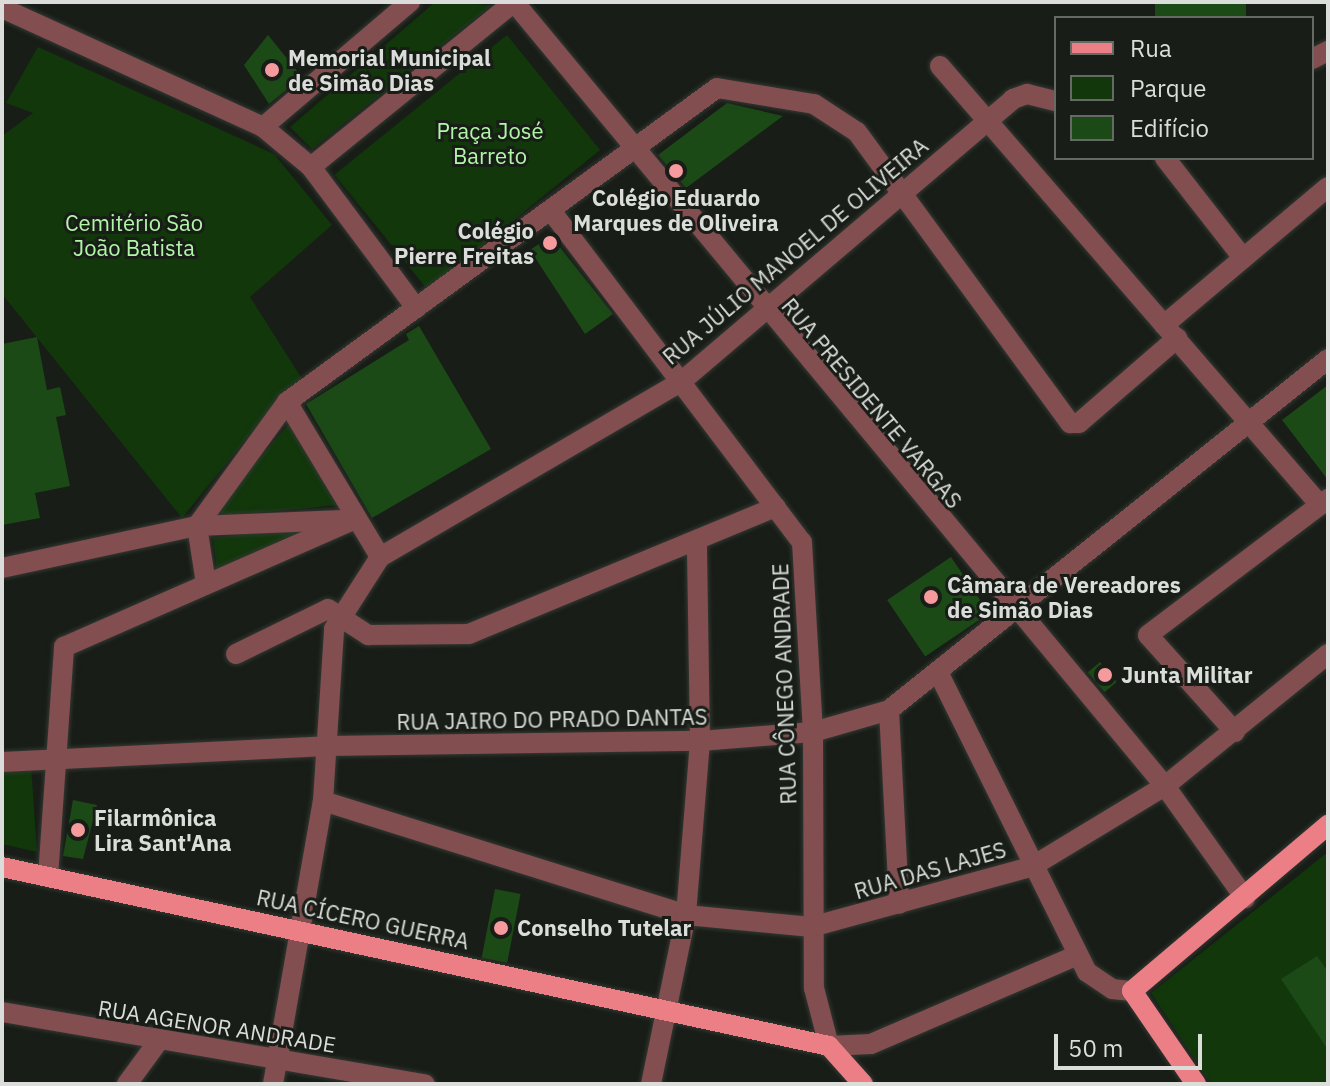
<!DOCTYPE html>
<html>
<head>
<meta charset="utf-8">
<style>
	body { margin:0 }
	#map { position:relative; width:1330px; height:1086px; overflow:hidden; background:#181d17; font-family:"IBM Plex Sans",sans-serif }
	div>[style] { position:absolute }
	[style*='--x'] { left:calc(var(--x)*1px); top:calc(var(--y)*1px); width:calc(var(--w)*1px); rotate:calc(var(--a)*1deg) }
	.green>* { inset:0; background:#11370b; transform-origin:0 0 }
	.building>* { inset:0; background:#1c4a16; transform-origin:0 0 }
	.roads { filter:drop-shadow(0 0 2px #333832) drop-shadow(0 0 2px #333832) }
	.street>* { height:20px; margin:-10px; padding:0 10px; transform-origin:10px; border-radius:10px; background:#824e50 }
	.primary>* { height:20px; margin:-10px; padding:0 10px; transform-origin:10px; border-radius:10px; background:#eb7f85 }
	.dots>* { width:22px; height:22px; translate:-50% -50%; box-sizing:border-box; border:4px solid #181d17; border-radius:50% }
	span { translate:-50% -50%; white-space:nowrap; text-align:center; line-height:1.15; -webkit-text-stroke:6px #181d17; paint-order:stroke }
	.poi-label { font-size:22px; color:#daddd9; font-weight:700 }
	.left { translate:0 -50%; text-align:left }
	.right { translate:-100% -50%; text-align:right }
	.park-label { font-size:22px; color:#b1f6a7 }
	.street-label { font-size:22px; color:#daddd9 }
	.frame { position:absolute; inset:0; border:4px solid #daddd9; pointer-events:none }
	.legend { position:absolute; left:1054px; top:16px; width:260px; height:144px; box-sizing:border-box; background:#181d17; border:2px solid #666a65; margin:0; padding:10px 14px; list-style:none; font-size:24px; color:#daddd9 }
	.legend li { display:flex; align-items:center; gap:16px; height:40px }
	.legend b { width:40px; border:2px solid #666a65 }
	.scale { position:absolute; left:1054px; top:1034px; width:148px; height:36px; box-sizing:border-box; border:4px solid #daddd9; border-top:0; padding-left:10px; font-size:24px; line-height:28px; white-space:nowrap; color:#daddd9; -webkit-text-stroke:6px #181d17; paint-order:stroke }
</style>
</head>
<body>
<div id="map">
	<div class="green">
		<i style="clip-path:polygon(435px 2px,492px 5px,312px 149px,290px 127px)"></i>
		<i style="left:507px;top:35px;width:148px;height:222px;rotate:51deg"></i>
		<i style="clip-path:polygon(38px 47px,274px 154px,332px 225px,250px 297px,304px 382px,282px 395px,182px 518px,2px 294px,2px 136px,33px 113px,6px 103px)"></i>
		<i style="clip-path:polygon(289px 424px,338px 505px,224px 516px,217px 507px)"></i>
		<i style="clip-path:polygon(298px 527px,303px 538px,217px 571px,213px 538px)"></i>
		<i style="clip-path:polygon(31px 765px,37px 852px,2px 844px,2px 767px)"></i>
		<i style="clip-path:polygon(1328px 852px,1328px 1084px,1211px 1084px,1151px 993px)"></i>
	</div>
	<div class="building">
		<i style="left:1155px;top:2px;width:91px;height:16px"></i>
		<i style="clip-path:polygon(268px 35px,302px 77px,269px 104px,244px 65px)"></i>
		<i style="clip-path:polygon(727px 103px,783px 116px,686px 188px,658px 155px)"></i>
		<i style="clip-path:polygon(551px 236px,613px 314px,585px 334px,530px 250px)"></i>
		<i style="clip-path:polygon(419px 326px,491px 449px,372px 518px,306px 404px,409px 340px,406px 334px)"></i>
		<i style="clip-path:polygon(37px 337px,47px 390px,60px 387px,66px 415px,56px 417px,70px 486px,35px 493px,40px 518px,2px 525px,2px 344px)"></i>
		<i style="clip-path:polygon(1328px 385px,1328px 480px,1282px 420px)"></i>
		<i style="left:951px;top:557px;width:68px;height:77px;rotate:56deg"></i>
		<i style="left:1100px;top:662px;width:26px;height:16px;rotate:50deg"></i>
		<i style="clip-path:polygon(73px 800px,97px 805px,83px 859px,63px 856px)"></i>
		<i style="left:495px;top:889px;width:26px;height:70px;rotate:11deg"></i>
		<i style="clip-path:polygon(1317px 956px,1328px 972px,1328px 1050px,1281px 979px)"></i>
	</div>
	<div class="roads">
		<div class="street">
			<i style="--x:514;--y:2;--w:1019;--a:50.3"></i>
			<i style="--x:1165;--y:786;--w:138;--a:54.5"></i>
			<i style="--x:2;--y:8;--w:287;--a:24.5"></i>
			<i style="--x:263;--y:127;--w:62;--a:39.8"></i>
			<i style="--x:311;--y:167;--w:176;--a:53.3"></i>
			<i style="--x:1312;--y:59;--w:18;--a:-27"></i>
			<i style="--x:940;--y:66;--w:581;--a:49.12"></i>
			<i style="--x:263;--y:127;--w:193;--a:-40.4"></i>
			<i style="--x:1165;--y:158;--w:127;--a:52"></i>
			<i style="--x:311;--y:167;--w:262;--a:-39.1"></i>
			<i style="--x:552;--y:212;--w:414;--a:52.9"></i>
			<i style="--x:802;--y:542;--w:190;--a:86.7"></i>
			<i style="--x:813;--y:732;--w:256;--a:89.8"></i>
			<i style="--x:814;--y:988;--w:60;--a:75.5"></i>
			<i style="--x:829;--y:1046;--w:42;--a:-2.7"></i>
			<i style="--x:871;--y:1044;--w:225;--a:-23.3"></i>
			<i style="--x:1164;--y:325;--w:214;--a:-40.1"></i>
			<i style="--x:287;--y:402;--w:181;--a:59"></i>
			<i style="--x:2;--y:568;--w:199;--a:-12.2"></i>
			<i style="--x:197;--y:526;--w:146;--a:-2.4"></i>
			<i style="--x:206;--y:584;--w:59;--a:-98.8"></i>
			<i style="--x:197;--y:526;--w:153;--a:-54"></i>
			<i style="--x:287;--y:402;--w:532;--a:-36.14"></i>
			<i style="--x:717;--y:88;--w:98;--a:9.4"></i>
			<i style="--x:814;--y:104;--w:51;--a:33.1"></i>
			<i style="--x:857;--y:132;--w:361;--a:53.8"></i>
			<i style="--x:1070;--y:423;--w:9;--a:0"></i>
			<i style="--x:1079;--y:423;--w:130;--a:-40.9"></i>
			<i style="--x:236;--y:654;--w:102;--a:-26.1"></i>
			<i style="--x:328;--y:609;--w:48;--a:33"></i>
			<i style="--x:368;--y:635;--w:101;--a:-0.6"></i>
			<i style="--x:469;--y:634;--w:332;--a:-22.5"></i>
			<i style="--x:938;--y:672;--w:335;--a:63.6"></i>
			<i style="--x:1087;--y:972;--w:30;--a:34"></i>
			<i style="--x:1112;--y:989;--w:20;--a:6"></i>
			<i style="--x:889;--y:710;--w:194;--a:87"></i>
			<i style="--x:1235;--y:732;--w:130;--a:-131.9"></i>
			<i style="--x:1148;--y:635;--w:226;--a:-37.1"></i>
			<i style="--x:2;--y:762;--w:325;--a:-2.8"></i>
			<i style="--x:327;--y:746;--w:373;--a:-0.8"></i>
			<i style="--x:700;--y:741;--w:113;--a:-4.6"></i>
			<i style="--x:813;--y:732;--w:79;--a:-16.1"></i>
			<i style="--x:889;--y:710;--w:562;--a:-38.64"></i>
			<i style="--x:323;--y:801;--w:380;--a:17.4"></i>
			<i style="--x:686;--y:915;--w:126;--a:5.5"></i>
			<i style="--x:811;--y:927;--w:228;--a:-15.3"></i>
			<i style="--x:1031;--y:867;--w:157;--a:-31.2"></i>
			<i style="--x:1165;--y:786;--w:210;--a:-39"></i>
			<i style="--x:48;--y:877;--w:231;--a:-86"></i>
			<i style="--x:64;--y:647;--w:318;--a:-23.7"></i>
			<i style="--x:2;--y:1012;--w:429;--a:9.7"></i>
			<i style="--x:127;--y:1084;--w:51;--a:-53.8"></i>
			<i style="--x:273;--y:1084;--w:287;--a:-80"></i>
			<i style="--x:323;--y:801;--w:172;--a:-86.3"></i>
			<i style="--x:334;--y:629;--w:85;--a:-57.4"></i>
			<i style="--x:380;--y:557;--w:350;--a:-30.2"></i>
			<i style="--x:682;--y:381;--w:435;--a:-40.4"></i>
			<i style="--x:1013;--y:99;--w:15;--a:-20"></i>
			<i style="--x:1027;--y:94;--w:30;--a:14"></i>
			<i style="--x:651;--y:1084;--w:173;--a:-78.3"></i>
			<i style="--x:686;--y:915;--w:175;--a:-85.4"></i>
			<i style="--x:700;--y:741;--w:196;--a:-90.9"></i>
		</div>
		<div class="primary">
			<i style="--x:2;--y:867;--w:846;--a:12.21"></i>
			<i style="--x:829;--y:1046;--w:51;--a:48.2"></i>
			<i style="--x:1196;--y:1084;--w:113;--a:-124.5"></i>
			<i style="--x:1132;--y:991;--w:257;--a:-40.3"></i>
		</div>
	</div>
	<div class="dots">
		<i style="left:272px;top:70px;background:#f59b9e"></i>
		<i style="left:676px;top:171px;background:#f59b9e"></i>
		<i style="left:550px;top:243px;background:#f59b9e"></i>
		<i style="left:931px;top:597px;background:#f59b9e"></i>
		<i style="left:1105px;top:675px;background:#f59b9e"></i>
		<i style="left:78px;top:830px;background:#f59b9e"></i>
		<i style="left:501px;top:928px;background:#f59b9e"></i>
	</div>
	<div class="poi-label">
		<span class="left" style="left:288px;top:70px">Memorial Municipal<br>de Simão Dias</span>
		<span style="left:676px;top:210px">Colégio Eduardo<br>Marques de Oliveira</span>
		<span class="right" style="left:534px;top:243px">Colégio<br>Pierre Freitas</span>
		<span class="left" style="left:947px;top:597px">Câmara de Vereadores<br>de Simão Dias</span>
		<span class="left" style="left:1121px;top:675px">Junta Militar</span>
		<span class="left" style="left:94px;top:830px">Filarmônica<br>Lira Sant'Ana</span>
		<span class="left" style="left:517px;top:928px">Conselho Tutelar</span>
	</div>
	<div class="park-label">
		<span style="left:490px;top:143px">Praça José<br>Barreto</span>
		<span style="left:134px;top:235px">Cemitério São<br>João Batista</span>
	</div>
	<div class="street-label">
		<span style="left:795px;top:251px;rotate:-40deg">RUA JÚLIO MANOEL DE OLIVEIRA</span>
		<span style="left:872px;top:403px;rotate:50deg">RUA PRESIDENTE VARGAS</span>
		<span style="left:784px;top:684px;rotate:-92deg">RUA CÔNEGO ANDRADE</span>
		<span style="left:552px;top:719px;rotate:-1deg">RUA JAIRO DO PRADO DANTAS</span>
		<span style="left:930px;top:870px;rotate:-16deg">RUA DAS LAJES</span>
		<span style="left:363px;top:919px;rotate:12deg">RUA CÍCERO GUERRA</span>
		<span style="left:217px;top:1026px;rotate:9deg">RUA AGENOR ANDRADE</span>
	</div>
	<div class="frame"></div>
	<ul class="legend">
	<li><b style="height:10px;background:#eb7f85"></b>Rua</li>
	<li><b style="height:22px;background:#11370b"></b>Parque</li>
	<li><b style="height:22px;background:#1c4a16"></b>Edifício</li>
	</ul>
	<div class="scale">50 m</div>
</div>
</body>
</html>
